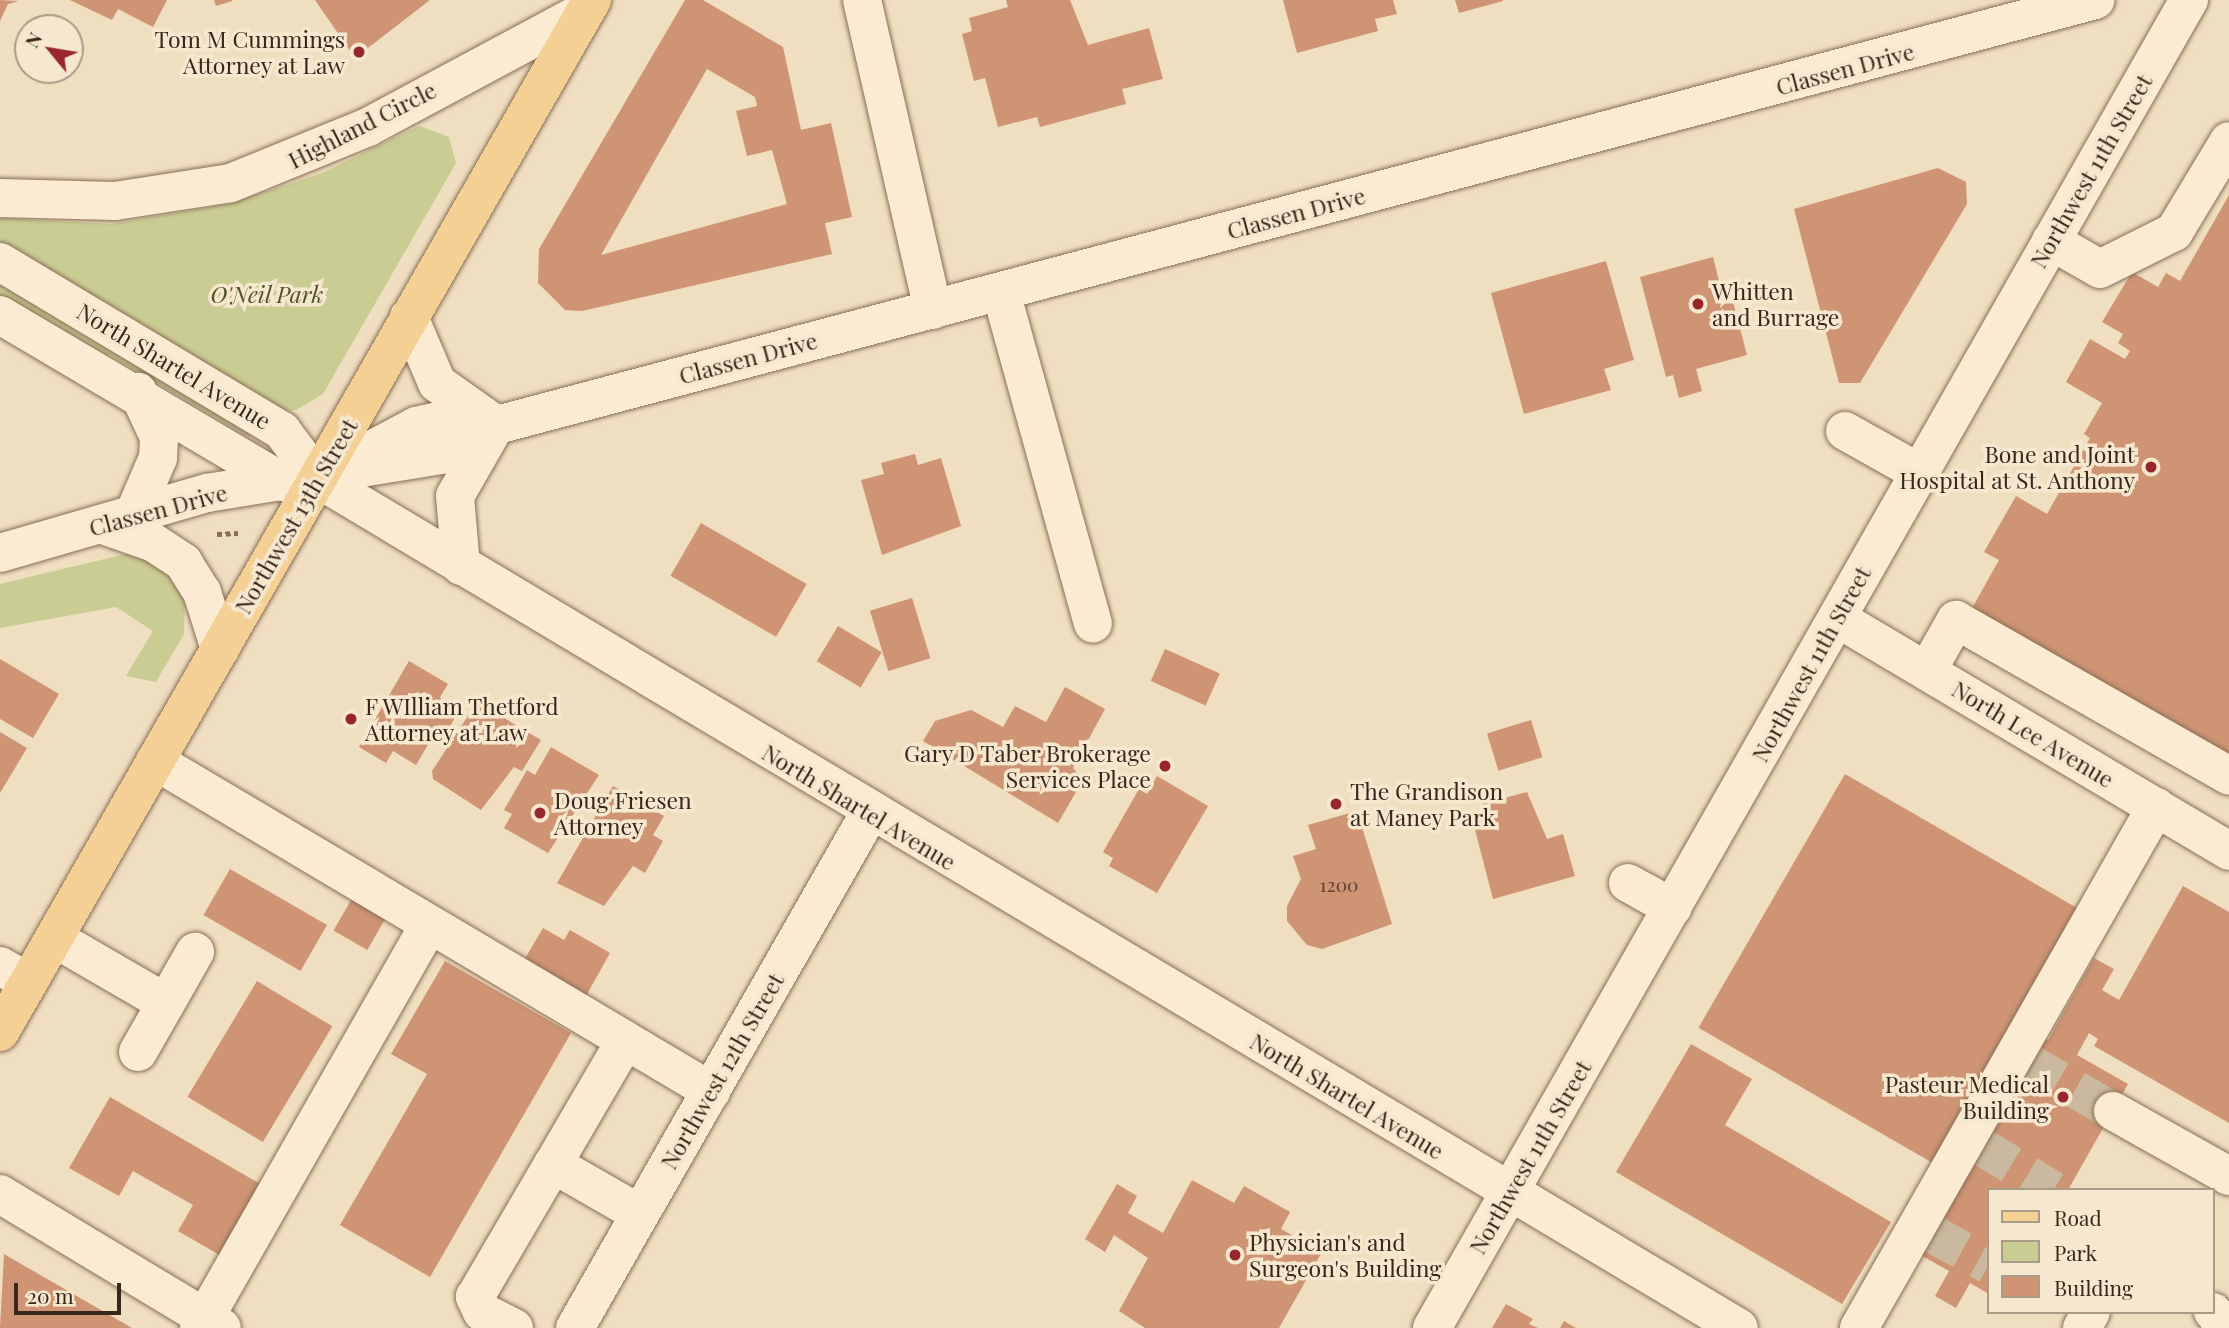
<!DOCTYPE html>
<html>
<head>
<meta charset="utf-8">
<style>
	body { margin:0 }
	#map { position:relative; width:2229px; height:1328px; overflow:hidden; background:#efdebf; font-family:"Playfair Display",serif }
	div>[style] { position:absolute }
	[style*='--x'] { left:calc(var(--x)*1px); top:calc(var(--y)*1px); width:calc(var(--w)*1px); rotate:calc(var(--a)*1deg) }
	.green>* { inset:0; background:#cacd93 }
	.building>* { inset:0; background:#ce9474; transform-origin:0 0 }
	.minor-tunnel>* { height:38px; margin-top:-19px; transform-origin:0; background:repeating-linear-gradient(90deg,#cab99e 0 38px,transparent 0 57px) }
	.path>* { height:4.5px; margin-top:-2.25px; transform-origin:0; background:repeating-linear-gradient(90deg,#886e57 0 5px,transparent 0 8.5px) }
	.roads { filter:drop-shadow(0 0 2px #886e57) drop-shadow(0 0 2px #886e57) }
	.minor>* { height:38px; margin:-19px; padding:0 19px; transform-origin:19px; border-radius:19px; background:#faebd2 }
	.major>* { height:38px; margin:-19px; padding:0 19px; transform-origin:19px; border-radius:19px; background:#f4d095 }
	.dots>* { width:19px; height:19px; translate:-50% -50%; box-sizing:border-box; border:4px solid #f6e8cf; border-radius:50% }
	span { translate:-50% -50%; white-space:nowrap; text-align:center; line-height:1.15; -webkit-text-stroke:7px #f6e8cf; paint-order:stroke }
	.number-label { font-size:19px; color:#5d4232 }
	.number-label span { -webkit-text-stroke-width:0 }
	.poi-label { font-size:23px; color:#37271c }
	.right { translate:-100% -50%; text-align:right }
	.left { translate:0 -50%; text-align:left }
	.street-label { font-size:23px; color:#37271c }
	.park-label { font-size:23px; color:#4b5422; font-style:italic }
	.legend { position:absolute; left:1987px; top:1188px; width:228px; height:126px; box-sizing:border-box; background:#f6e8cf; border:2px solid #aa9b87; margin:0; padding:9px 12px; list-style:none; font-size:21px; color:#37271c }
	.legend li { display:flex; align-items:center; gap:14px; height:35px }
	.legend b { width:35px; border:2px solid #aa9b87 }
	.north { position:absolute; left:14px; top:14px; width:70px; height:70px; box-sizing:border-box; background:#f6e8cf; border:2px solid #aa9b87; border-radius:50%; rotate:300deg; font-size:19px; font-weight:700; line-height:28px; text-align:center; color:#37271c }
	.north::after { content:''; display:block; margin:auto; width:24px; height:32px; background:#99252d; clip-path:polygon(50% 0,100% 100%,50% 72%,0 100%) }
	.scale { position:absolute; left:14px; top:1283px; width:107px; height:32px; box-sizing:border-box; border:4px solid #37271c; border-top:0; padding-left:9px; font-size:21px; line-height:24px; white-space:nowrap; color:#37271c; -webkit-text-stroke:5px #f6e8cf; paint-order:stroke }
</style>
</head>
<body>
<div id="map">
	<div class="green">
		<i style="clip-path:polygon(419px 126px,449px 137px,456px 163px,323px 394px,296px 410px,281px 411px,0 252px,0 218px,111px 224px,228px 204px,322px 173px)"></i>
		<i style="clip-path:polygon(0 281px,250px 434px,249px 437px,109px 355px,79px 349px,0 302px)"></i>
		<i style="clip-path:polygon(134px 552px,161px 561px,185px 593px,184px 634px,156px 682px,126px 676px,153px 631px,116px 607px,0 628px,0 584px)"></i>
	</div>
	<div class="building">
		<i style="clip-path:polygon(0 0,19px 1px,8px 4px,0 21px)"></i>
		<i style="clip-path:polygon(70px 0,167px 0,153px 27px,118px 9px,112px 20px)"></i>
		<i style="clip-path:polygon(214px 0,232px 0,232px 1px,216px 6px)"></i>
		<i style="clip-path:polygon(315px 0,430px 0,355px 58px)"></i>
		<i style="clip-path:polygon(evenodd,685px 0,703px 0,783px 47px,801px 130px,831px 123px,852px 217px,825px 223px,832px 254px,582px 311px,565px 310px,538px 283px,539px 249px,685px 0,707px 69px,755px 97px,757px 106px,736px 111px,747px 156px,772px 150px,787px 204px,601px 255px,707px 69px)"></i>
		<i style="clip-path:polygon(1006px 0,1070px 0,1088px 45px,1149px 28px,1163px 79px,1122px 89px,1126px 104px,1040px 127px,1037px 117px,998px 127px,985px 78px,974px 81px,962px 34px,972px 31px,969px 18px,1008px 7px)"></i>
		<i style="clip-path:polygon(1283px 0,1393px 0,1397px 14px,1375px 19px,1378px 31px,1297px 53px)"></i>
		<i style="clip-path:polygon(1455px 0,1503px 0,1503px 1px,1459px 13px)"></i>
		<i style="clip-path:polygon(1938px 168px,1966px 182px,1967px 204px,1860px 383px,1839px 383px,1794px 209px)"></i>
		<i style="clip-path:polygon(2229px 195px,2229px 759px,1971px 610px,1999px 560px,1984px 552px,2016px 496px,2047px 514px,2090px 438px,2084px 434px,2102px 403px,2066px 382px,2090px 339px,2125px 359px,2130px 351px,2118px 343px,2123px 334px,2102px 322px,2132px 272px,2158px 287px,2166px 273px,2180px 281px)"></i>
		<i style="clip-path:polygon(1713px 257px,1720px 285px,1728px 283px,1747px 355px,1696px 369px,1702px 391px,1679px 398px,1673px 375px,1666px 377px,1640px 277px)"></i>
		<i style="clip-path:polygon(1606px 261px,1634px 360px,1604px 369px,1611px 390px,1524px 414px,1491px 293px)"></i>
		<i style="clip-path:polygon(915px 454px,918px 465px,941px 458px,961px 526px,882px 555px,861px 480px,884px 474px,881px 463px)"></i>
		<i style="left:701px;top:523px;width:122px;height:61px;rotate:30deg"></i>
		<i style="left:912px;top:598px;width:63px;height:44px;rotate:73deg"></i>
		<i style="left:838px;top:626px;width:51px;height:41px;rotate:31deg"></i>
		<i style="left:1165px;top:649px;width:60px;height:35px;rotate:24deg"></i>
		<i style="clip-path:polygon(0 659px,59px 694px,33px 738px,0 719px)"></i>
		<i style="clip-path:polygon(409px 661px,448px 684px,440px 697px,456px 716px,446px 733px,438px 728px,416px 765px,393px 751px,386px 763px,359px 747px)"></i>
		<i style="clip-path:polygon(1065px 687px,1105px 709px,1073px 768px,1083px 780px,1058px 823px,923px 741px,935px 721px,971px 710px,1003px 727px,1015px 706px,1046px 722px)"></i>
		<i style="clip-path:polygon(477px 702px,541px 740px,522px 771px,514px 767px,481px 810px,433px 779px,432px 771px)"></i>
		<i style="left:1531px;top:720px;width:39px;height:46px;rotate:73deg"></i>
		<i style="clip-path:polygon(0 732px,27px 748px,0 793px)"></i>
		<i style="clip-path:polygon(551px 747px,599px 775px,548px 853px,504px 828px,512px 814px,504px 810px,527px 770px,535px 775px)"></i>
		<i style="left:1845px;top:774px;width:279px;height:293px;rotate:30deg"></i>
		<i style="clip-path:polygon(1157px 776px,1208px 806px,1157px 893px,1109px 866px,1113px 858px,1103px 852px,1139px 789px,1147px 794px)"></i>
		<i style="clip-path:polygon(613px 786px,664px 816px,653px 835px,663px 841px,645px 873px,633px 866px,604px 906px,557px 883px)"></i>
		<i style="clip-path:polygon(1527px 792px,1547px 839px,1563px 834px,1575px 876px,1493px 899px,1473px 822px,1486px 818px,1482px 804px)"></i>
		<i style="clip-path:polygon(1357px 811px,1392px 924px,1322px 949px,1307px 945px,1287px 921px,1287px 906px,1301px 879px,1293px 856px,1316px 849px,1308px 825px)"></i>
		<i style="left:230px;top:869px;width:112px;height:53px;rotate:30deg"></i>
		<i style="clip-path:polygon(2183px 886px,2229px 912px,2229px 1123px,2094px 1046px,2098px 1039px,2089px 1033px,2077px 1055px,2128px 1084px,2068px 1190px,1989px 1190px,1989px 1294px,1970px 1283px,1956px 1308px,1935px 1296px,1949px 1271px,1917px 1253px,2041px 1036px,2048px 1040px,2094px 958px,2114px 969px,2102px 990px,2119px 1000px)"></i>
		<i style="left:354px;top:895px;width:39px;height:41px;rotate:30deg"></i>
		<i style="clip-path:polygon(543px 928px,564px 940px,570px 930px,610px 953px,586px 996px,524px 960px)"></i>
		<i style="clip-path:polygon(445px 961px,571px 1033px,430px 1277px,340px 1225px,427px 1074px,391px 1054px)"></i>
		<i style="left:257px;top:981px;width:88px;height:135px;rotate:31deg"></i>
		<i style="clip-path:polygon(1691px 1044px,1752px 1079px,1725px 1125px,1891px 1222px,1842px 1304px,1616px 1172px)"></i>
		<i style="clip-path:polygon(110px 1097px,264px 1186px,223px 1257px,178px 1231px,193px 1205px,133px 1171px,119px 1196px,69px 1168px)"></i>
		<i style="clip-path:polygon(1192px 1180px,1234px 1203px,1244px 1186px,1290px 1212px,1281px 1229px,1322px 1252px,1279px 1328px,1145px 1328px,1119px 1311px,1148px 1258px,1114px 1235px,1105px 1252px,1085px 1239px,1117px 1184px,1137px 1196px,1128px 1213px,1163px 1233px)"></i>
		<i style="clip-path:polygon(4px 1254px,132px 1328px,0 1328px)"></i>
		<i style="clip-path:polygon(1506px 1304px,1533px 1319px,1529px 1324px,1538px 1328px,1492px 1328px)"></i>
		<i style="clip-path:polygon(1564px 1321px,1576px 1328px,1560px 1328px)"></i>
	</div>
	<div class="minor-tunnel">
		<i style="--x:2026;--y:1061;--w:100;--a:29.9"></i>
		<i style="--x:1979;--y:1145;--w:87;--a:31.3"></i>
		<i style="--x:1929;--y:1232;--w:68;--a:28.8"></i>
	</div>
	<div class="path">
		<i style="--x:217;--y:534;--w:21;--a:-3"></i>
	</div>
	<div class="roads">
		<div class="minor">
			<i style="--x:862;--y:0;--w:318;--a:77.1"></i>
			<i style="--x:0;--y:198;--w:115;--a:1.5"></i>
			<i style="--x:115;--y:201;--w:117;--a:-8.8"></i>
			<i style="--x:231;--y:183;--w:148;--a:-22.2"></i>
			<i style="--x:368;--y:127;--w:247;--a:-28.2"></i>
			<i style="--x:2051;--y:241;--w:56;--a:29.7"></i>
			<i style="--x:2100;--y:269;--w:83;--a:-26.6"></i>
			<i style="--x:2174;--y:232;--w:106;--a:-58.9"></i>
			<i style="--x:0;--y:262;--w:329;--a:30.9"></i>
			<i style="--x:282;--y:431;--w:60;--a:53.1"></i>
			<i style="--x:318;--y:479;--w:1655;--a:30.86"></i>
			<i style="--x:1001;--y:292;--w:344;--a:74.5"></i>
			<i style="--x:0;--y:315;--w:328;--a:30.6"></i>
			<i style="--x:409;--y:317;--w:72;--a:67"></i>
			<i style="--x:437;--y:383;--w:64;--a:35.4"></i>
			<i style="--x:1845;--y:431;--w:84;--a:29.3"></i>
			<i style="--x:343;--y:465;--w:83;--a:-28.1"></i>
			<i style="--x:416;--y:426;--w:39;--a:-13"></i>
			<i style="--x:454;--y:417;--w:44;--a:10.5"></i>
			<i style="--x:133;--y:516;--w:63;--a:-66.7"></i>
			<i style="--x:158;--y:458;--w:21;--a:-87"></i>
			<i style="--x:159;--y:437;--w:50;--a:-115"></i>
			<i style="--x:103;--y:525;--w:54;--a:19.4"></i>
			<i style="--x:154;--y:543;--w:35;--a:33"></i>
			<i style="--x:183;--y:562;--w:36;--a:58"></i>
			<i style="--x:202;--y:592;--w:60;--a:72.5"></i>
			<i style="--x:0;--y:553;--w:216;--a:-16.2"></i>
			<i style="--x:207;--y:493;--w:261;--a:-9.2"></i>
			<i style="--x:465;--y:451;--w:41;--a:-39.1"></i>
			<i style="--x:497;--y:425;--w:1654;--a:-14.89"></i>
			<i style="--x:461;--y:566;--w:70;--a:-94.9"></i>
			<i style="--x:455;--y:496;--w:70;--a:-60.2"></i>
			<i style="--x:1837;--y:618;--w:456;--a:30.7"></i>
			<i style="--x:1927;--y:671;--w:59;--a:-60.4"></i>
			<i style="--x:1956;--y:620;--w:314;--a:29.7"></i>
			<i style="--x:155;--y:761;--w:647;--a:30.69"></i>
			<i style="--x:1628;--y:883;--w:51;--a:29.1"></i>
			<i style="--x:54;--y:938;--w:129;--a:30.1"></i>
			<i style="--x:166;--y:1003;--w:59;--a:-60.4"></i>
			<i style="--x:0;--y:966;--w:32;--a:30"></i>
			<i style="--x:625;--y:1041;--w:143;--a:120.3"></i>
			<i style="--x:553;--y:1164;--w:100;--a:29.9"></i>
			<i style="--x:138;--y:1052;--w:56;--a:-60.3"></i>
			<i style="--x:2113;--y:1111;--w:133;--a:29.3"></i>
			<i style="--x:0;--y:1194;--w:259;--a:31.1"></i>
			<i style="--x:2213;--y:1312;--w:22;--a:47"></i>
			<i style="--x:199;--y:1328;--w:463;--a:-60.3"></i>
			<i style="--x:514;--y:1328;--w:36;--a:-153"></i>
			<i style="--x:482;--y:1312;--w:17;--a:-115"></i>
			<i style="--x:475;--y:1297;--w:154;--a:-59.6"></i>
			<i style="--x:575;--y:1328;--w:592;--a:-60.23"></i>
			<i style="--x:1432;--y:1328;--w:1529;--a:-60.32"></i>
			<i style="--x:1859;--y:1328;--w:600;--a:-60.31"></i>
			<i style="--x:2082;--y:1328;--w:18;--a:-61"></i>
		</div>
		<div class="major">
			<i style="--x:0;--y:1032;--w:1190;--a:-60.16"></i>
		</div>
	</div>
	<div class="dots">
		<i style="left:359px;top:52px;background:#99252d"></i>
		<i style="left:1698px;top:304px;background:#99252d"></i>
		<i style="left:2151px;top:467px;background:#99252d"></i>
		<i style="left:351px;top:719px;background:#99252d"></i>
		<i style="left:1165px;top:766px;background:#99252d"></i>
		<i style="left:1336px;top:804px;background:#99252d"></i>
		<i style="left:540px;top:813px;background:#99252d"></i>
		<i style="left:2063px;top:1097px;background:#99252d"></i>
		<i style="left:1235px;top:1255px;background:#99252d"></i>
	</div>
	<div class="number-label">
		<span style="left:1339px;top:885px">1200</span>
	</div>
	<div class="poi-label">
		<span class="right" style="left:345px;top:52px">Tom M Cummings<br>Attorney at Law</span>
		<span class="left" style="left:1712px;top:304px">Whitten<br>and Burrage</span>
		<span class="right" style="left:2135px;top:467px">Bone and Joint<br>Hospital at St. Anthony</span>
		<span class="left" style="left:365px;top:719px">F WIlliam Thetford<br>Attorney at Law</span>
		<span class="right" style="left:1151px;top:766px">Gary D Taber Brokerage<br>Services Place</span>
		<span class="left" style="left:1350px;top:804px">The Grandison<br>at Maney Park</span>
		<span class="left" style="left:554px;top:813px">Doug Friesen<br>Attorney</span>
		<span class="right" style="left:2049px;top:1097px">Pasteur Medical<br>Building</span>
		<span class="left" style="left:1249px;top:1255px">Physician's and<br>Surgeon's Building</span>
	</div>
	<div class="street-label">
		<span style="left:1845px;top:69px;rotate:-15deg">Classen Drive</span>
		<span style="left:362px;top:125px;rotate:-27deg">Highland Circle</span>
		<span style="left:2091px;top:171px;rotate:-60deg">Northwest 11th Street</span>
		<span style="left:1296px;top:213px;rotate:-15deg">Classen Drive</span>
		<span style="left:748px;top:358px;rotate:-15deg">Classen Drive</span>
		<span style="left:174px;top:366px;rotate:31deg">North Shartel Avenue</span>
		<span style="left:158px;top:510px;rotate:-15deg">Classen Drive</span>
		<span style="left:296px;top:516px;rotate:-60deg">Northwest 13th Street</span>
		<span style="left:1811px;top:664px;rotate:-61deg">Northwest 11th Street</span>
		<span style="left:2033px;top:734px;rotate:31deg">North Lee Avenue</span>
		<span style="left:859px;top:807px;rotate:31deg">North Shartel Avenue</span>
		<span style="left:722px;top:1071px;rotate:-60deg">Northwest 12th Street</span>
		<span style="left:1347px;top:1096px;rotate:31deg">North Shartel Avenue</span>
		<span style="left:1530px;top:1157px;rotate:-60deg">Northwest 11th Street</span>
	</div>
	<div class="park-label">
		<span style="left:267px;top:294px">O'Neil Park</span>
	</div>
	<ul class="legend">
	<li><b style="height:9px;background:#f4d095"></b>Road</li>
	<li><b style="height:19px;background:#cacd93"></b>Park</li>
	<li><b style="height:19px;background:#ce9474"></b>Building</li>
	</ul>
	<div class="north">N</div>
	<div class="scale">20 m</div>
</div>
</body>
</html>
